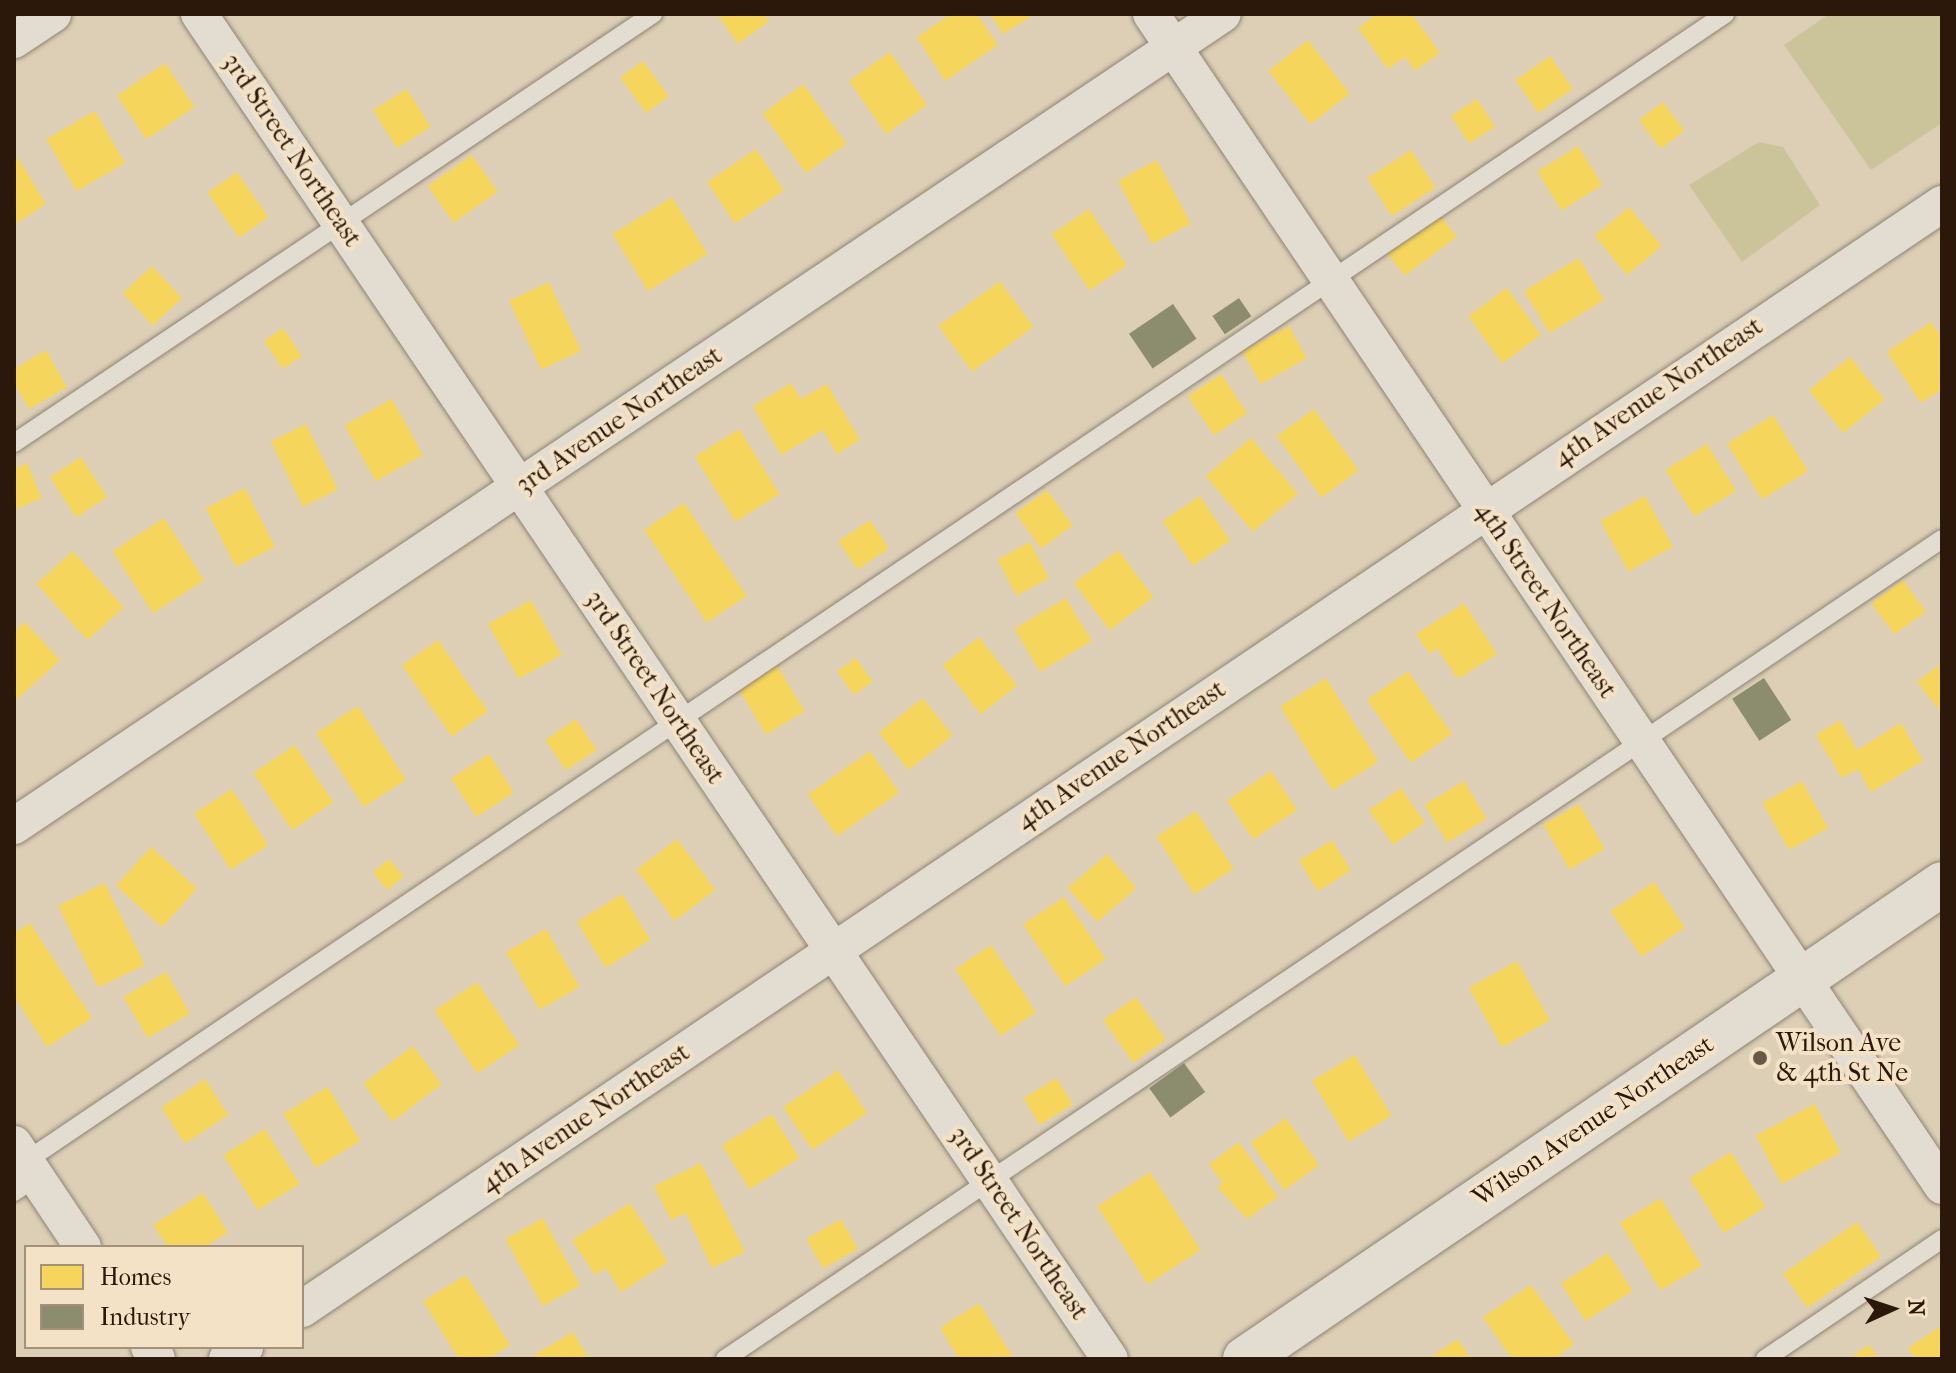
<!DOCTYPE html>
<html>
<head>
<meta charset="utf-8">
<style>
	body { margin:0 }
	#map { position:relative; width:1956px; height:1373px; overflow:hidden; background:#ddcfb6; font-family:"IM FELL French Canon",serif }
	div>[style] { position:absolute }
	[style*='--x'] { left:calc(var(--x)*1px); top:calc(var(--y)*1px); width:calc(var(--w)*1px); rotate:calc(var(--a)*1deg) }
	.green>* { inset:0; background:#cbc49a }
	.homes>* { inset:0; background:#f6d55c; transform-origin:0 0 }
	.industry>* { inset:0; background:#8c8c6e; transform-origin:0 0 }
	.roads { filter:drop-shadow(0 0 2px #8e8475) drop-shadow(0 0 2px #8e8475) }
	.lane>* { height:18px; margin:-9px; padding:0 9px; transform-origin:9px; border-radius:9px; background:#e3dcd0 }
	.street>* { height:36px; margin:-18px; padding:0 18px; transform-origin:18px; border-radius:18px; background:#e3dcd0 }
	.secondary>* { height:44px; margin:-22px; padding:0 22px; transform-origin:22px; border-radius:22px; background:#e3dcd0 }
	.dots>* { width:22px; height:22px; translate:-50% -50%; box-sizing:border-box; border:4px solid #f3e2c6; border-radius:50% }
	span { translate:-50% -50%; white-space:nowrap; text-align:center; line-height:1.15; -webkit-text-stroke:8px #f3e2c6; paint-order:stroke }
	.street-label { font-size:26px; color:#2b180b }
	.poi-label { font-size:26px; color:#2b180b }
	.left { translate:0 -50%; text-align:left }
	.frame { position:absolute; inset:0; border:16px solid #2b180b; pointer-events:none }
	.legend { position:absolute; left:24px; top:1245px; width:280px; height:104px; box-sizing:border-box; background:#f3e2c6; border:2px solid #a3917b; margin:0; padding:10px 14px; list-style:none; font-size:24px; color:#2b180b }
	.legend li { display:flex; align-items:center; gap:16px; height:40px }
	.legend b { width:40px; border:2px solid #a3917b }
	.north { position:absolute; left:1852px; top:1269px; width:80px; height:80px; -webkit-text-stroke:6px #f3e2c6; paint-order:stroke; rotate:87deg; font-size:22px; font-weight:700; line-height:32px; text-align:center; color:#2b180b }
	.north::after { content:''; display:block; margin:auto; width:28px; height:36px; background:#2b180b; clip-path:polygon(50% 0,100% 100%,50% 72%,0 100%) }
</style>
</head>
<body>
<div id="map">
	<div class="green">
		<i style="clip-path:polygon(1829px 14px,1942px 14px,1942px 123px,1871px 170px,1784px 45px)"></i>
		<i style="clip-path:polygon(1759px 142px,1783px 147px,1820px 205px,1742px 262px,1689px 185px)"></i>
	</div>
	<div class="homes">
		<i style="clip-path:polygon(717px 14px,763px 14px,769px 21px,738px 44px)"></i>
		<i style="clip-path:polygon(951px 14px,977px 14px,998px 45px,945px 81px,917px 37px)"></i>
		<i style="clip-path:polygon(990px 14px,1035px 14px,1003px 34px)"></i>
		<i style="clip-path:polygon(1377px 14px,1412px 14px,1440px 53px,1415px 71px,1405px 57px,1388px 69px,1358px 28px)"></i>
		<i style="left:1308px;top:40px;width:68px;height:50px;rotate:52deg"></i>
		<i style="left:890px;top:52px;width:65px;height:50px;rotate:55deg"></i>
		<i style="left:1550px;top:56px;width:40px;height:42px;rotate:55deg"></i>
		<i style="left:643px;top:61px;width:44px;height:28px;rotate:54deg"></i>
		<i style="left:165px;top:63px;width:53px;height:58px;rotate:56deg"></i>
		<i style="left:803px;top:84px;width:74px;height:50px;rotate:54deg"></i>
		<i style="left:407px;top:89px;width:45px;height:40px;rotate:58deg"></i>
		<i style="left:1477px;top:99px;width:33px;height:31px;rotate:57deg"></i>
		<i style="left:1663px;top:102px;width:36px;height:30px;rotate:53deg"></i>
		<i style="left:95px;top:111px;width:60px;height:56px;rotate:60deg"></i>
		<i style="left:1578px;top:146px;width:46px;height:48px;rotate:58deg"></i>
		<i style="left:756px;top:149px;width:50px;height:59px;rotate:56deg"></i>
		<i style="left:1411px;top:150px;width:45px;height:52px;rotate:57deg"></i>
		<i style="left:472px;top:155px;width:45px;height:54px;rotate:55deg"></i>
		<i style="clip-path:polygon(18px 158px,46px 204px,14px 225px,14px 161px)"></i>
		<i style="left:1157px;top:160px;width:72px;height:44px;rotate:62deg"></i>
		<i style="left:237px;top:172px;width:55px;height:36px;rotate:55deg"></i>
		<i style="left:672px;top:197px;width:67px;height:70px;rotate:58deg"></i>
		<i style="left:1629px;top:207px;width:51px;height:45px;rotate:50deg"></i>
		<i style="left:1089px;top:209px;width:68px;height:45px;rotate:56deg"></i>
		<i style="left:1438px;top:212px;width:31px;height:65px;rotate:53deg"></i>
		<i style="left:1579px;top:258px;width:49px;height:64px;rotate:59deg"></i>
		<i style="left:152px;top:266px;width:44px;height:40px;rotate:47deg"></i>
		<i style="left:1000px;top:281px;width:57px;height:76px;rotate:54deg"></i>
		<i style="left:549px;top:282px;width:76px;height:44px;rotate:65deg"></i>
		<i style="left:1507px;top:288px;width:58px;height:48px;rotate:54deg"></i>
		<i style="clip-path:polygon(1931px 322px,1942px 338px,1942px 389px,1921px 403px,1887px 352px)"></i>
		<i style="left:1289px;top:326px;width:37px;height:53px;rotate:61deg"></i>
		<i style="left:283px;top:328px;width:34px;height:23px;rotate:56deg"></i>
		<i style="clip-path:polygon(46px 350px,67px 387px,29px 409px,14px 383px,14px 369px)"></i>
		<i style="left:1850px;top:357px;width:55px;height:53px;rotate:51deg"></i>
		<i style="left:1221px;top:374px;width:47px;height:40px;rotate:56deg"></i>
		<i style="clip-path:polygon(791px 383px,801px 399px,827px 384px,860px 440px,837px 454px,823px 430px,781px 455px,753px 406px)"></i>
		<i style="left:392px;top:399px;width:64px;height:54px;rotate:61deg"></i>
		<i style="left:1314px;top:409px;width:76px;height:46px;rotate:54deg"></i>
		<i style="left:1773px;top:415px;width:66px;height:54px;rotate:58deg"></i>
		<i style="left:306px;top:424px;width:73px;height:39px;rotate:64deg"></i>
		<i style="left:739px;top:429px;width:77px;height:52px;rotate:58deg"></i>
		<i style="left:1251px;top:438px;width:73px;height:59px;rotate:50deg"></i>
		<i style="left:1707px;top:444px;width:55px;height:49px;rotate:58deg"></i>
		<i style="left:81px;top:457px;width:48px;height:37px;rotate:57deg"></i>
		<i style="clip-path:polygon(27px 463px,42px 498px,14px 510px,14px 469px)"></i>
		<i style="left:245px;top:488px;width:66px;height:44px;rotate:63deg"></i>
		<i style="left:1047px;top:490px;width:44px;height:39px;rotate:54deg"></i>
		<i style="left:1200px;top:496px;width:54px;height:45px;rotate:56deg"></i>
		<i style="left:1645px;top:496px;width:58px;height:51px;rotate:61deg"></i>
		<i style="left:684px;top:503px;width:112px;height:48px;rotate:56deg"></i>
		<i style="left:164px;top:518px;width:74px;height:61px;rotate:57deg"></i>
		<i style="left:870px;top:520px;width:34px;height:38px;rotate:56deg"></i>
		<i style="left:1030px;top:542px;width:41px;height:37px;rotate:62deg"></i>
		<i style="left:1118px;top:550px;width:59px;height:55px;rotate:53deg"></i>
		<i style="left:73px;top:551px;width:76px;height:49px;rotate:48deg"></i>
		<i style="left:1903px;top:580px;width:39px;height:39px;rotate:54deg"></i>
		<i style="left:1066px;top:598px;width:50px;height:60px;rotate:59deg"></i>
		<i style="left:531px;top:600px;width:63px;height:49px;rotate:61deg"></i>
		<i style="clip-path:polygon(1464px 603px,1497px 654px,1458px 679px,1437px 648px,1430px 654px,1416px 634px)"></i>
		<i style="clip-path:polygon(25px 622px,60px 660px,14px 702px,14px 632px)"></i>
		<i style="left:979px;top:637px;width:62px;height:46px;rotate:52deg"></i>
		<i style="left:438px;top:640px;width:87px;height:44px;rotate:55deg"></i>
		<i style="left:856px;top:658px;width:29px;height:23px;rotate:55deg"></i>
		<i style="clip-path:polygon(1942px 663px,1942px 713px,1917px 682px)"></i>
		<i style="left:777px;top:665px;width:54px;height:45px;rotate:59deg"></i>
		<i style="left:1408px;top:671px;width:77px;height:50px;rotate:55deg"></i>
		<i style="left:1326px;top:678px;width:99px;height:54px;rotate:58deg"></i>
		<i style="left:923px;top:698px;width:48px;height:56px;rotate:52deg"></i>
		<i style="left:358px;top:706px;width:88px;height:50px;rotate:57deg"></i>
		<i style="left:576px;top:719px;width:37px;height:37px;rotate:56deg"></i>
		<i style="clip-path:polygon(1840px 720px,1857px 750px,1901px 723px,1923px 761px,1871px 792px,1858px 769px,1842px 778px,1816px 735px)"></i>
		<i style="left:295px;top:745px;width:69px;height:50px;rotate:56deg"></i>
		<i style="left:870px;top:751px;width:51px;height:76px;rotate:55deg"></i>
		<i style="left:489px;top:754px;width:46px;height:45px;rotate:57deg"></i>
		<i style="left:1271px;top:771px;width:47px;height:53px;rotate:56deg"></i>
		<i style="left:1464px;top:781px;width:44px;height:46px;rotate:59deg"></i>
		<i style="left:1802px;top:781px;width:54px;height:45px;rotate:61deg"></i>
		<i style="left:1401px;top:788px;width:42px;height:39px;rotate:55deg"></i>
		<i style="left:232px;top:789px;width:67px;height:45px;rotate:57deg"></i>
		<i style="left:1579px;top:804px;width:52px;height:41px;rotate:60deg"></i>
		<i style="left:1196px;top:811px;width:69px;height:47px;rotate:57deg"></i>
		<i style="left:677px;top:839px;width:64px;height:51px;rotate:53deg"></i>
		<i style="left:1332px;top:840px;width:36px;height:39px;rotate:58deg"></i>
		<i style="left:151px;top:847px;width:62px;height:52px;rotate:42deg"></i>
		<i style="left:1107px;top:854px;width:45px;height:52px;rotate:49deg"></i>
		<i style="left:389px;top:859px;width:23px;height:21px;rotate:50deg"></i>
		<i style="left:1654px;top:882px;width:55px;height:52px;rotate:56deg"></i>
		<i style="left:105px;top:883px;width:91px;height:52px;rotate:64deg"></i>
		<i style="left:622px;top:894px;width:54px;height:53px;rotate:58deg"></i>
		<i style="left:1064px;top:897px;width:75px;height:49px;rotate:56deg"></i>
		<i style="clip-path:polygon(30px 923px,92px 1018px,47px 1047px,14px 996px,14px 933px)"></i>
		<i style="left:546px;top:929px;width:67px;height:46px;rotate:60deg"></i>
		<i style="left:991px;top:945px;width:81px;height:43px;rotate:56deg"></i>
		<i style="left:1517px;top:961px;width:68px;height:55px;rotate:61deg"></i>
		<i style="left:166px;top:972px;width:48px;height:49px;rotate:60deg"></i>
		<i style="left:477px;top:982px;width:76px;height:51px;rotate:56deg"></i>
		<i style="left:1136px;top:997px;width:52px;height:40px;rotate:55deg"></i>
		<i style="left:413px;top:1046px;width:48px;height:62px;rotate:53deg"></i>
		<i style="left:1355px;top:1055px;width:71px;height:50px;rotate:59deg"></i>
		<i style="left:838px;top:1070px;width:52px;height:66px;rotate:56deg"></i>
		<i style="left:1057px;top:1078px;width:31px;height:39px;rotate:59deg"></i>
		<i style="left:205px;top:1079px;width:43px;height:52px;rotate:57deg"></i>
		<i style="left:328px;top:1087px;width:63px;height:52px;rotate:59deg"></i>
		<i style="left:1815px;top:1104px;width:55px;height:67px;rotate:62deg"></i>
		<i style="left:772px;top:1114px;width:52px;height:59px;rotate:58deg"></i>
		<i style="left:1286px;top:1118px;width:58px;height:43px;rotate:55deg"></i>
		<i style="left:265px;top:1129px;width:65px;height:49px;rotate:58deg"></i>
		<i style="clip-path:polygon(1239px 1142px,1278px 1197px,1247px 1219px,1217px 1187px,1223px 1183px,1209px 1164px)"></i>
		<i style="left:1731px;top:1152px;width:65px;height:49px;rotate:58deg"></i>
		<i style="clip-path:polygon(701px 1163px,745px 1252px,712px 1268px,686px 1213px,671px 1220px,654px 1186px)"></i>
		<i style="left:1150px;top:1172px;width:93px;height:63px;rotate:57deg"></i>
		<i style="clip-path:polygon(203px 1193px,228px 1232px,205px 1247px,168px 1247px,153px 1225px)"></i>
		<i style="left:1661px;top:1198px;width:79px;height:48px;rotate:59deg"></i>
		<i style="clip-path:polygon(630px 1203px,668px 1262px,621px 1292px,606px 1268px,595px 1275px,572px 1240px)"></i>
		<i style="left:543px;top:1218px;width:77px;height:43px;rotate:61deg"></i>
		<i style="left:841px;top:1219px;width:34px;height:40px;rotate:60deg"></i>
		<i style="left:1857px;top:1222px;width:42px;height:90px;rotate:55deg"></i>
		<i style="left:1608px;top:1253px;width:45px;height:56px;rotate:57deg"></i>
		<i style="clip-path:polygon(466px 1275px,510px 1345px,488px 1359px,459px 1359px,423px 1301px)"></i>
		<i style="clip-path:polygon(1531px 1285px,1574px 1344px,1554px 1359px,1512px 1359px,1483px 1317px)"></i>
		<i style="clip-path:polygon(979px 1303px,1014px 1359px,959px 1359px,940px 1328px)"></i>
		<i style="clip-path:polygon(1941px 1326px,1942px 1359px,1916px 1359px,1908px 1348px)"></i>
		<i style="clip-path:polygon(573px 1332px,589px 1359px,537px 1359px,534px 1355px)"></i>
		<i style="clip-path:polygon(1458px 1339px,1471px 1359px,1428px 1359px)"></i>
		<i style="clip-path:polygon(1869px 1345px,1878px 1359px,1848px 1359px)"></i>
	</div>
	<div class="industry">
		<i style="left:1239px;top:298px;width:22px;height:32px;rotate:56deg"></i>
		<i style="left:1173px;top:304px;width:42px;height:53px;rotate:56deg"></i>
		<i style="left:1764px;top:678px;width:50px;height:38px;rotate:57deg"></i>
		<i style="left:1184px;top:1063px;width:36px;height:43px;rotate:54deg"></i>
	</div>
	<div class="roads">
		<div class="lane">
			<i style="--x:14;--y:443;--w:770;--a:-33.88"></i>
			<i style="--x:26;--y:1161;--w:2050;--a:-34.02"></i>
			<i style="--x:14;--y:1192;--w:27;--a:-34"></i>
			<i style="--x:725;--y:1359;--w:1467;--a:-33.97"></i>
			<i style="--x:1765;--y:1359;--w:214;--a:-34.1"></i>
		</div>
		<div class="street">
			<i style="--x:199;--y:14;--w:1624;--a:55.89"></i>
			<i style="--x:1151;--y:14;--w:1414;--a:55.98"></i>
			<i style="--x:14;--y:40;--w:47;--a:-33.7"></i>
			<i style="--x:14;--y:826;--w:1456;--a:-33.89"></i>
			<i style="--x:14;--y:1144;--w:124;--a:56.2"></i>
			<i style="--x:302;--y:1309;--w:1978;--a:-33.97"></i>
			<i style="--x:149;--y:1347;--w:14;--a:56"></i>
			<i style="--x:227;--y:1359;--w:22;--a:-34"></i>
		</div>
		<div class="secondary">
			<i style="--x:1245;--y:1359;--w:843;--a:-34.27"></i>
		</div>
	</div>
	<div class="dots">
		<i style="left:1760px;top:1058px;background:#695847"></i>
	</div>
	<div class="street-label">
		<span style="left:292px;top:150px;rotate:56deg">3rd Street Northeast</span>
		<span style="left:1658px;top:392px;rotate:-34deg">4th Avenue Northeast</span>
		<span style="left:619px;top:420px;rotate:-34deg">3rd Avenue Northeast</span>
		<span style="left:1546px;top:600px;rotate:56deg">4th Street Northeast</span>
		<span style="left:655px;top:687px;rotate:56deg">3rd Street Northeast</span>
		<span style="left:1121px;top:755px;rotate:-34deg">4th Avenue Northeast</span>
		<span style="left:585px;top:1118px;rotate:-34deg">4th Avenue Northeast</span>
		<span style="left:1593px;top:1121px;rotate:-34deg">Wilson Avenue Northeast</span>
		<span style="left:1019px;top:1223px;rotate:56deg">3rd Street Northeast</span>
	</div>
	<div class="poi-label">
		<span class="left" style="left:1776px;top:1058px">Wilson Ave<br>&amp; 4th St Ne</span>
	</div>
	<div class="frame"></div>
	<ul class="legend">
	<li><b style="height:22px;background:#f6d55c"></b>Homes</li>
	<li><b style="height:22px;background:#8c8c6e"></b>Industry</li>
	</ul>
	<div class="north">N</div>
</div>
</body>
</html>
